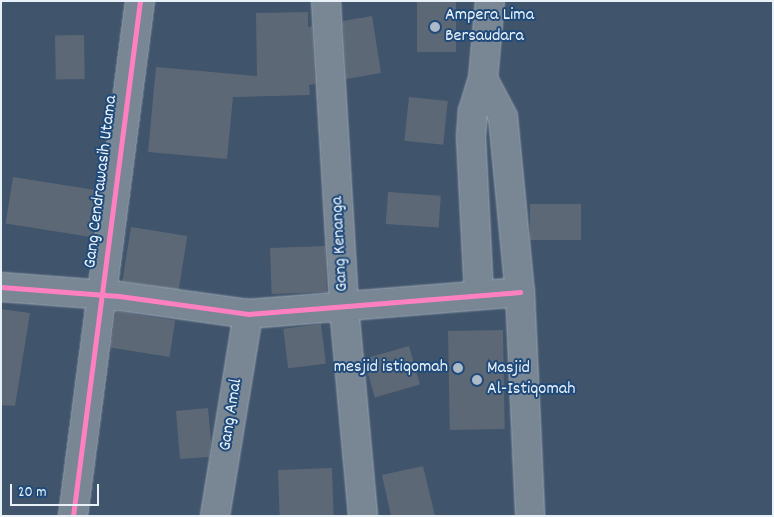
<!DOCTYPE html>
<html>
<head>
<meta charset="utf-8">
<style>
	body { margin:0 }
	#map { position:relative; width:774px; height:517px; overflow:hidden; background:#40546b; font-family:Dekko,sans-serif }
	div>[style] { position:absolute }
	[style*='--x'] { left:calc(var(--x)*1px); top:calc(var(--y)*1px); width:calc(var(--w)*1px); rotate:calc(var(--a)*1deg) }
	.building>* { inset:0; background:#5d6876; transform-origin:0 0 }
	.roads { filter:drop-shadow(0 0 1px #9faab6) drop-shadow(0 0 1px #9faab6) }
	.street>* { height:28px; margin:-14px; padding:0 14px; transform-origin:14px; border-radius:14px; background:#798694 }
	.cycleway>* { height:5px; margin:-2.5px; padding:0 2.5px; transform-origin:2.5px; border-radius:2.5px; background:#ff80c0 }
	.dots>* { width:14px; height:14px; translate:-50% -50%; box-sizing:border-box; border:2px solid #1f4a7a; border-radius:50% }
	span { translate:-50% -50%; white-space:nowrap; text-align:center; line-height:1.15; -webkit-text-stroke:4px #1f4a7a; paint-order:stroke }
	.poi-label { font-size:18px; color:#e8f1f8 }
	.left { translate:0 -50%; text-align:left }
	.right { translate:-100% -50%; text-align:right }
	.street-label { font-size:18px; color:#e8f1f8 }
	.frame { position:absolute; inset:0; border:2px solid #e8f1f8; pointer-events:none }
	.scale { position:absolute; left:10px; top:484px; width:89px; height:22px; box-sizing:border-box; border:2px solid #e8f1f8; border-top:0; padding-left:6px; font-size:15px; line-height:18px; white-space:nowrap; color:#e8f1f8; -webkit-text-stroke:4px #1f4a7a; paint-order:stroke }
</style>
</head>
<body>
<div id="map">
	<div class="building">
		<i style="left:417px;top:1px;width:39px;height:51px"></i>
		<i style="clip-path:polygon(308px 12px,308px 27px,312px 26px,315px 84px,309px 85px,310px 95px,233px 97px,227px 159px,148px 152px,156px 67px,257px 76px,256px 13px)"></i>
		<i style="clip-path:polygon(372px 16px,381px 73px,346px 79px,343px 21px)"></i>
		<i style="left:84px;top:35px;width:44px;height:29px;rotate:89deg"></i>
		<i style="left:409px;top:97px;width:39px;height:44px;rotate:6deg"></i>
		<i style="left:13px;top:177px;width:88px;height:47px;rotate:9deg"></i>
		<i style="left:388px;top:192px;width:53px;height:32px;rotate:4deg"></i>
		<i style="left:530px;top:204px;width:51px;height:36px"></i>
		<i style="left:131px;top:227px;width:57px;height:55px;rotate:9deg"></i>
		<i style="left:325px;top:246px;width:46px;height:55px;rotate:88deg"></i>
		<i style="clip-path:polygon(1px 309px,30px 313px,15px 406px,1px 405px)"></i>
		<i style="left:116px;top:311px;width:60px;height:37px;rotate:9deg"></i>
		<i style="left:321px;top:324px;width:40px;height:38px;rotate:83deg"></i>
		<i style="left:503px;top:330px;width:99px;height:55px;rotate:89deg"></i>
		<i style="left:409px;top:346px;width:40px;height:47px;rotate:74deg"></i>
		<i style="clip-path:polygon(208px 408px,211px 442px,209px 457px,180px 459px,176px 411px)"></i>
		<i style="clip-path:polygon(423px 466px,435px 516px,391px 516px,382px 475px)"></i>
		<i style="left:332px;top:468px;width:48px;height:54px;rotate:88deg"></i>
	</div>
	<div class="roads">
		<div class="street">
			<i style="--x:326;--y:1;--w:307;--a:86.6"></i>
			<i style="--x:344;--y:307;--w:210;--a:84.8"></i>
			<i style="--x:483;--y:79;--w:43;--a:62.2"></i>
			<i style="--x:503;--y:117;--w:176;--a:84.5"></i>
			<i style="--x:520;--y:292;--w:224;--a:87.4"></i>
			<i style="--x:1;--y:287;--w:118;--a:4.4"></i>
			<i style="--x:119;--y:296;--w:130;--a:7.9"></i>
			<i style="--x:248;--y:314;--w:273;--a:-4.6"></i>
			<i style="--x:479;--y:295;--w:158;--a:-92.9"></i>
			<i style="--x:471;--y:137;--w:26;--a:-86"></i>
			<i style="--x:473;--y:111;--w:34;--a:-73"></i>
			<i style="--x:483;--y:79;--w:78;--a:-84.9"></i>
			<i style="--x:73;--y:516;--w:519;--a:-82.59"></i>
			<i style="--x:215;--y:516;--w:205;--a:-80.7"></i>
		</div>
	</div>
	<div class="cycleway">
		<i style="--x:1;--y:287;--w:118;--a:4.4"></i>
		<i style="--x:119;--y:296;--w:130;--a:7.9"></i>
		<i style="--x:248;--y:314;--w:273;--a:-4.6"></i>
		<i style="--x:73;--y:516;--w:519;--a:-82.59"></i>
	</div>
	<div class="dots">
		<i style="left:435px;top:27px;background:#adbac7"></i>
		<i style="left:458px;top:368px;background:#adbac7"></i>
		<i style="left:477px;top:380px;background:#adbac7"></i>
	</div>
	<div class="poi-label">
		<span class="left" style="left:445px;top:27px">Ampera Lima<br>Bersaudara</span>
		<span class="right" style="left:448px;top:368px">mesjid istiqomah</span>
		<span class="left" style="left:487px;top:380px">Masjid<br>Al-Istiqomah</span>
	</div>
	<div class="street-label">
		<span style="left:102px;top:182px;rotate:-83deg">Gang Cendrawasih Utama</span>
		<span style="left:341px;top:244px;rotate:-93deg">Gang Kenanga</span>
		<span style="left:232px;top:415px;rotate:-81deg">Gang Amal</span>
	</div>
	<div class="frame"></div>
	<div class="scale">20 m</div>
</div>
</body>
</html>
